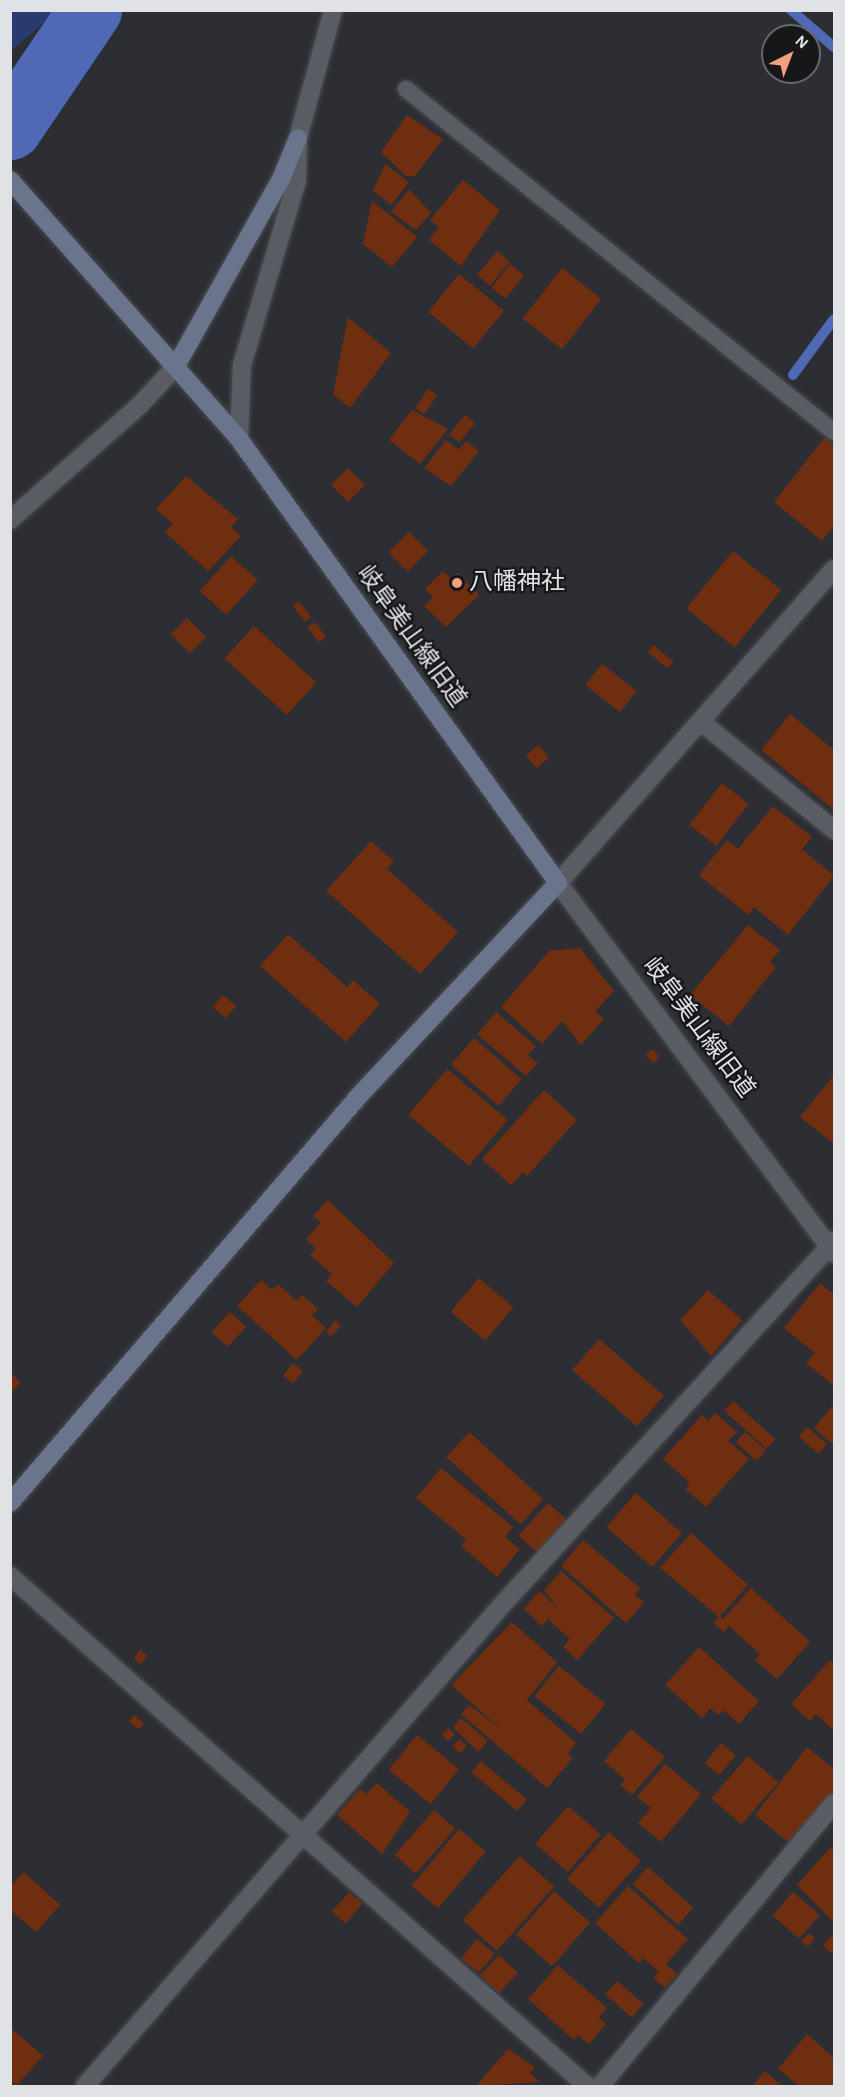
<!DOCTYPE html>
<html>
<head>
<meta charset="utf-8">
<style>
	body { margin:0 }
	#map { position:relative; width:845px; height:2097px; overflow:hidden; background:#2c2e34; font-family:"Alegreya Sans","Noto Sans JP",sans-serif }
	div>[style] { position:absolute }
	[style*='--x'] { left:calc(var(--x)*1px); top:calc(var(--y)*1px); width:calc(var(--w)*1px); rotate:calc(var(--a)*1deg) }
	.green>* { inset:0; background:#293a6e }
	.stream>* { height:10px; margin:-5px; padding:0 5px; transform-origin:5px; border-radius:5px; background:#4f69b7 }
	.river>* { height:63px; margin:-31.5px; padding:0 31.5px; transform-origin:31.5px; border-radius:31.5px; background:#4f69b7 }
	.building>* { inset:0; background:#6f2e0f; transform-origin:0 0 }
	.roads { filter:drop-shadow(0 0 2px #4a4c51) drop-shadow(0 0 2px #4a4c51) }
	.lane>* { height:16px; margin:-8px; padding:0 8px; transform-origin:8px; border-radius:8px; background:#595c62 }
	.street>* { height:18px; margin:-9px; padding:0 9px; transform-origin:9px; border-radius:9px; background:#595c62 }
	.secondary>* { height:18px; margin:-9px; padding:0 9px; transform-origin:9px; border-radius:9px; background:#6a748d }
	.dots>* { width:16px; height:16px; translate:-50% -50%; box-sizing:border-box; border:3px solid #161719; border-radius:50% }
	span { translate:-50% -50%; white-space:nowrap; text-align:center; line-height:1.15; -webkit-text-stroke:4.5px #161719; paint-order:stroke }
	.poi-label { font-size:24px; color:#e0e2e6 }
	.left { translate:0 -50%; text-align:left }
	.street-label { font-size:24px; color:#e0e2e6 }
	.frame { position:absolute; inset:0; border:12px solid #e0e2e6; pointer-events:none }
	.north { position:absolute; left:761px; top:24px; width:60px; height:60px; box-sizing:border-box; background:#161719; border:2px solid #67686b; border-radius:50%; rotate:42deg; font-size:16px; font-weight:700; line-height:24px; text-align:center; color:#e0e2e6 }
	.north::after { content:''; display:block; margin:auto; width:21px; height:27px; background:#f2a07f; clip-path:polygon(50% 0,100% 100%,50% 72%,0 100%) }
</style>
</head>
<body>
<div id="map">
	<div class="green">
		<i style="clip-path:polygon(11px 10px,57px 10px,57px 11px,11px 51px)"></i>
	</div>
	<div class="stream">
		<i style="--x:791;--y:10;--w:57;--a:40.7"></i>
		<i style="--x:793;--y:375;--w:69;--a:-53.8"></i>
	</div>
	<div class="river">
		<i style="--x:10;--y:128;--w:143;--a:-55.9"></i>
	</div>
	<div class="building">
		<i style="clip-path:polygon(407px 115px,443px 139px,415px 176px,406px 176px,381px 152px)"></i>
		<i style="clip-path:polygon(385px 164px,409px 182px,391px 205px,373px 191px)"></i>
		<i style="clip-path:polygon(463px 180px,500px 210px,461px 266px,429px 240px,439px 228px,430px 220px)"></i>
		<i style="clip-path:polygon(409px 189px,431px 213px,416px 230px,391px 212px)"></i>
		<i style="clip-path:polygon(372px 201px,417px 237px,392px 267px,363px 244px)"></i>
		<i style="left:497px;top:251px;width:17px;height:31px;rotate:40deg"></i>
		<i style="left:510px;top:264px;width:18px;height:30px;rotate:38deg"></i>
		<i style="left:562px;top:268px;width:50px;height:64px;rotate:38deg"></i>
		<i style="left:459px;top:274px;width:58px;height:49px;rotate:39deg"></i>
		<i style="clip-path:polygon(348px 317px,391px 353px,350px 408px,333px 394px)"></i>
		<i style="left:428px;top:389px;width:11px;height:23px;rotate:34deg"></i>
		<i style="clip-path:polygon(412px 410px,448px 429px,420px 464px,389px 440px)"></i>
		<i style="left:465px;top:415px;width:13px;height:25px;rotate:39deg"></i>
		<i style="clip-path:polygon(825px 437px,834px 445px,834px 526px,822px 541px,774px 502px)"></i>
		<i style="clip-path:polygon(446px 440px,459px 450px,466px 441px,479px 451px,451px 486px,424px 468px)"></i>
		<i style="left:348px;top:468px;width:24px;height:24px;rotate:45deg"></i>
		<i style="clip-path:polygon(186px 476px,238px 519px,231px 527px,241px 536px,208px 571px,165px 532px,173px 524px,156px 509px)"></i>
		<i style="left:409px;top:532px;width:27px;height:29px;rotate:45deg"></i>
		<i style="left:733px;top:551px;width:62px;height:74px;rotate:39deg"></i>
		<i style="left:231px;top:556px;width:36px;height:47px;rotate:42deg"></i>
		<i style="clip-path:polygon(443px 571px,451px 579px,457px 573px,479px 595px,446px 627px,424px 606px,433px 597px,425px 589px)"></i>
		<i style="left:299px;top:601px;width:20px;height:8px;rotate:53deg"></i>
		<i style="left:187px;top:618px;width:27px;height:23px;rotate:45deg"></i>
		<i style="left:315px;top:622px;width:19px;height:9px;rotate:54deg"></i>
		<i style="left:254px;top:626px;width:84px;height:44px;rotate:42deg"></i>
		<i style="left:653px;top:645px;width:26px;height:9px;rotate:39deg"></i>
		<i style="left:602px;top:664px;width:44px;height:27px;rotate:38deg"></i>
		<i style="clip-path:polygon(790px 714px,834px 750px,834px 810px,761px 750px)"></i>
		<i style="left:538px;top:745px;width:17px;height:16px;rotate:50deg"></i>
		<i style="left:722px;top:783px;width:34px;height:53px;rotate:38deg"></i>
		<i style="clip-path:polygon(773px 806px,812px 837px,802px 849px,834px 876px,788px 935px,754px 907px,748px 915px,699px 875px,727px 840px,738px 849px)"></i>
		<i style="clip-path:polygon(371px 841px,394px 861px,387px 869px,458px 932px,420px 974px,326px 891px)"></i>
		<i style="clip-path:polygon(748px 925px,780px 950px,770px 962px,776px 967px,729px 1026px,690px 995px)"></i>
		<i style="clip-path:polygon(288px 934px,347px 987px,353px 980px,380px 1004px,346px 1042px,260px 966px)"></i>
		<i style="clip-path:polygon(580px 948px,614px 991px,595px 1011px,604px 1019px,581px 1045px,562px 1021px,542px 1044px,501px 1007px,549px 951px)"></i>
		<i style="left:223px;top:995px;width:17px;height:16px;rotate:40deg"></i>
		<i style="clip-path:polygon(496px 1012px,536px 1046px,528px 1055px,538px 1063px,526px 1076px,477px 1034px)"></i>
		<i style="left:474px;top:1038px;width:63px;height:35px;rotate:41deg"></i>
		<i style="left:651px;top:1049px;width:11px;height:9px;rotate:38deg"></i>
		<i style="left:447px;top:1069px;width:79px;height:60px;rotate:40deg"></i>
		<i style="clip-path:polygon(834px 1075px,834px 1144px,800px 1117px)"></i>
		<i style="clip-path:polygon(544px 1090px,577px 1120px,527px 1176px,523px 1172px,511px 1185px,482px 1159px)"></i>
		<i style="clip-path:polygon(328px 1200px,394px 1263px,357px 1307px,326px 1281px,332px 1274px,310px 1255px,316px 1248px,306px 1239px,321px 1222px,313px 1216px)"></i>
		<i style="left:479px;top:1278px;width:45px;height:44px;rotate:40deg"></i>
		<i style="clip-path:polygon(261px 1280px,272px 1290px,278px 1284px,297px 1301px,302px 1295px,318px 1309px,312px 1315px,326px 1328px,297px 1360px,237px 1306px)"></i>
		<i style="clip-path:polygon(820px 1283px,834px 1294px,834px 1386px,806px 1363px,815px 1353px,784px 1328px)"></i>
		<i style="clip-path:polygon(708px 1290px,742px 1320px,711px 1356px,680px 1320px)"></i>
		<i style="left:230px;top:1312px;width:22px;height:27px;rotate:43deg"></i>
		<i style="clip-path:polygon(336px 1320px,341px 1326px,331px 1336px,326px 1332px)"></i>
		<i style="left:599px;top:1339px;width:86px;height:41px;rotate:41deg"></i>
		<i style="left:293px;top:1363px;width:13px;height:16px;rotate:39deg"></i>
		<i style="clip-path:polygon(10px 1373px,21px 1382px,10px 1394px)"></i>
		<i style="left:733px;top:1401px;width:57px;height:13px;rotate:42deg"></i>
		<i style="clip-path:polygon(834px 1404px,834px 1445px,814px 1428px)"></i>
		<i style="clip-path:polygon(715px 1413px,737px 1432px,728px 1441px,749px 1459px,706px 1507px,685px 1489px,690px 1483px,663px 1459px,702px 1415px,708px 1421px)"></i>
		<i style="left:807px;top:1427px;width:26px;height:13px;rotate:40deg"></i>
		<i style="left:469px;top:1432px;width:100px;height:34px;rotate:42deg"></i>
		<i style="left:745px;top:1432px;width:28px;height:14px;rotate:41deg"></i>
		<i style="clip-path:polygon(441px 1468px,513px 1527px,505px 1537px,520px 1549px,497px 1577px,461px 1546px,466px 1539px,416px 1498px)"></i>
		<i style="left:636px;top:1493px;width:61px;height:45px;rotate:41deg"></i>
		<i style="left:548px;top:1503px;width:25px;height:44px;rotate:42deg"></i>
		<i style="clip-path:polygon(691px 1533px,748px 1585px,720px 1616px,723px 1619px,751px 1588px,810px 1642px,777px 1679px,755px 1660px,760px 1654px,729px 1626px,724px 1632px,714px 1623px,719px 1617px,660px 1568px)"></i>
		<i style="clip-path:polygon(583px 1540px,640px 1588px,635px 1595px,644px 1602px,626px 1623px,561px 1566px)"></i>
		<i style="clip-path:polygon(561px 1571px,614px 1618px,577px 1660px,563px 1647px,570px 1639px,548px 1619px,542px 1626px,524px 1609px,539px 1591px,558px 1608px,544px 1590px)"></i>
		<i style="clip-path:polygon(512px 1622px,557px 1662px,527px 1700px,576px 1743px,568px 1754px,573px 1758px,547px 1788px,461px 1714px,469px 1705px,502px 1730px,451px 1685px)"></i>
		<i style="clip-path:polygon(699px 1647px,759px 1701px,739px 1724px,723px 1710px,718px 1715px,710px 1708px,702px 1718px,665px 1685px)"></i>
		<i style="left:140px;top:1650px;width:9px;height:11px;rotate:36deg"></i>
		<i style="clip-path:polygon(830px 1660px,834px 1665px,834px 1731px,816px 1714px,810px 1721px,791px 1704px)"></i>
		<i style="left:559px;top:1666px;width:60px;height:39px;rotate:39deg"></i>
		<i style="left:134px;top:1715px;width:13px;height:8px;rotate:39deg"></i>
		<i style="clip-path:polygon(461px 1718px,488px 1741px,478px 1752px,453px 1727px)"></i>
		<i style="clip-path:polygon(448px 1728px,455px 1734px,448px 1741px,442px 1735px)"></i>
		<i style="clip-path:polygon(631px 1729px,665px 1757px,632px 1795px,620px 1785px,625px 1780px,604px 1761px)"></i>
		<i style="left:417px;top:1735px;width:54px;height:45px;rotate:39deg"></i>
		<i style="clip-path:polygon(459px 1739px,467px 1746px,460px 1753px,453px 1747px)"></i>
		<i style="left:721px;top:1743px;width:19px;height:26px;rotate:39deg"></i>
		<i style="clip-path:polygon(807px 1747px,834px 1769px,834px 1791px,810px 1830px,803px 1824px,788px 1842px,755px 1815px)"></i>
		<i style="left:748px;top:1756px;width:40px;height:56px;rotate:41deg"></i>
		<i style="left:481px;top:1761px;width:60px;height:15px;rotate:40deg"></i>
		<i style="clip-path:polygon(665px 1764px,701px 1794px,661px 1842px,638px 1823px,651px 1808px,637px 1797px)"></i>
		<i style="clip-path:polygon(377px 1783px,410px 1812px,382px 1854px,337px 1815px,360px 1789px,367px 1794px)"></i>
		<i style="left:568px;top:1806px;width:43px;height:50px;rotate:41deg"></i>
		<i style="left:434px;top:1810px;width:28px;height:60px;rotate:41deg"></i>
		<i style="left:459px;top:1829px;width:35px;height:74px;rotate:40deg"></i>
		<i style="left:609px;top:1832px;width:43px;height:63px;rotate:42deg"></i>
		<i style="clip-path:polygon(830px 1848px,834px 1849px,834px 1923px,797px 1885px)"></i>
		<i style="left:520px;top:1856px;width:46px;height:86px;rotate:42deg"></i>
		<i style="left:648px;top:1867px;width:61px;height:23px;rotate:42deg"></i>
		<i style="clip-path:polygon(24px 1872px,60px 1905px,36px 1932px,10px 1910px,10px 1887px)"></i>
		<i style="clip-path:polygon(628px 1886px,688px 1939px,666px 1964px,677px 1974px,665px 1988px,653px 1978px,659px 1972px,643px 1958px,639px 1963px,595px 1923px)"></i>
		<i style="left:554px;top:1891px;width:48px;height:58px;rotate:41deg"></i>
		<i style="left:349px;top:1892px;width:18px;height:26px;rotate:41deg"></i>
		<i style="left:793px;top:1892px;width:35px;height:31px;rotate:41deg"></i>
		<i style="clip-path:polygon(834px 1932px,834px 1955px,823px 1946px)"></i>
		<i style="clip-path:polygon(809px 1933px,815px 1938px,808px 1947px,801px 1941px)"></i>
		<i style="left:477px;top:1939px;width:23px;height:25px;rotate:40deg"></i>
		<i style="left:499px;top:1955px;width:26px;height:28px;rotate:43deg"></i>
		<i style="clip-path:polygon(558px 1965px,607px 2008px,599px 2017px,606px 2024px,589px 2044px,578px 2035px,574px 2040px,528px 1999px)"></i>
		<i style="left:617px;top:1981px;width:35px;height:18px;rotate:41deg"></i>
		<i style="clip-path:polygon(10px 2027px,43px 2056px,17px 2085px,10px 2079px)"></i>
		<i style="clip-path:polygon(807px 2034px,834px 2058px,834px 2086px,799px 2086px,778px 2069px)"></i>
		<i style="clip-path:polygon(508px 2049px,535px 2067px,530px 2073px,540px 2082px,476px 2086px)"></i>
		<i style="clip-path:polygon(765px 2071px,782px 2086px,752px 2086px)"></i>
	</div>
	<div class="roads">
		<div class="lane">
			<i style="--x:406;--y:89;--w:548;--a:38.71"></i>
		</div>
		<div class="street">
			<i style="--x:239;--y:439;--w:74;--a:-87.7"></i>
			<i style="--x:242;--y:365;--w:193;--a:-73.4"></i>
			<i style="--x:297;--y:180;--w:42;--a:-88.6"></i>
			<i style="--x:298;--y:138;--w:133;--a:-74.7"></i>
			<i style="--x:10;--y:520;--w:172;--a:-41.5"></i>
			<i style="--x:139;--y:406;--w:54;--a:-47.2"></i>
			<i style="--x:834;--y:569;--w:418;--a:131.3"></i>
			<i style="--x:558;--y:883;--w:462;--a:53.3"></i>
			<i style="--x:700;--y:721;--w:173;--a:39.1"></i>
			<i style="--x:10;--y:1576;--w:770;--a:41.47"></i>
			<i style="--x:85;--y:2086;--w:637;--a:-49.08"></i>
			<i style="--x:502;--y:1605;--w:493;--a:-47.6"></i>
			<i style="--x:600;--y:2086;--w:367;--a:-50.4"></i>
		</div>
		<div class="secondary">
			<i style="--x:10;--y:180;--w:346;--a:48.5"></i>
			<i style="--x:239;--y:439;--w:547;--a:54.3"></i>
			<i style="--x:558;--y:883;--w:293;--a:133.1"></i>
			<i style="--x:358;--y:1097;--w:535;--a:130.6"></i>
			<i style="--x:176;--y:366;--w:214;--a:-60.7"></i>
			<i style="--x:281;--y:179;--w:44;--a:-67.5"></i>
		</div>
	</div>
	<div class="dots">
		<i style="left:457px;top:583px;background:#f2a07f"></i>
	</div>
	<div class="poi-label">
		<span class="left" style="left:469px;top:583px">八幡神社</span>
	</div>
	<div class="street-label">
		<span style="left:411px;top:637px;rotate:54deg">岐阜美山線旧道</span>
		<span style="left:698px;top:1028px;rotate:53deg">岐阜美山線旧道</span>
	</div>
	<div class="frame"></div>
	<div class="north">N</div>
</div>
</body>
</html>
